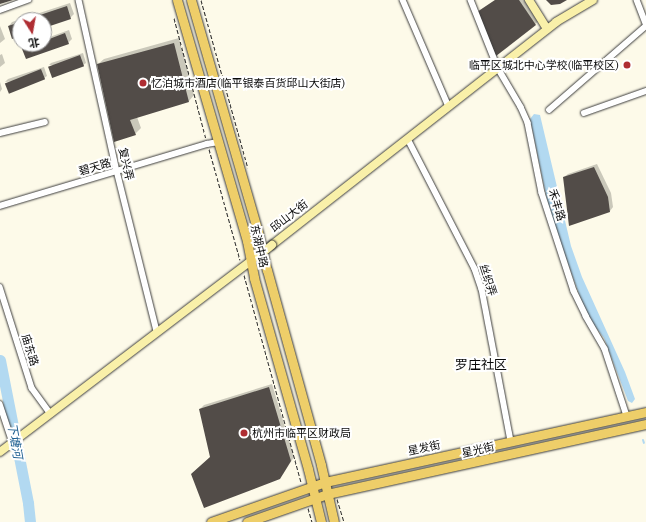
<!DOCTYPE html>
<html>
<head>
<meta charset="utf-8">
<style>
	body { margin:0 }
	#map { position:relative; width:646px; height:522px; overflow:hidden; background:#fdfae9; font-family:"IBM Plex Serif","Noto Sans SC",serif }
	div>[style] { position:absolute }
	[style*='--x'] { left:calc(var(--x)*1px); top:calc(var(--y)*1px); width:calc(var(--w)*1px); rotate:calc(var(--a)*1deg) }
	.water>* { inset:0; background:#b2d9f1 }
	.shadow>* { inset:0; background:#0003 }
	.stream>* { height:2px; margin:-1px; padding:0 1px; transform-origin:1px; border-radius:1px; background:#b2d9f1 }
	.river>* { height:11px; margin:-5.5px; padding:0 5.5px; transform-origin:5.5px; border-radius:5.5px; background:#b2d9f1 }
	.building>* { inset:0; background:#524c48; transform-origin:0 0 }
	.path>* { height:1px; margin-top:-0.5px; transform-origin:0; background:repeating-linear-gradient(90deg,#2c2c2c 0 4px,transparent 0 6px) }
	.roads { filter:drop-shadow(0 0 1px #3d3d3d) drop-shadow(0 0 1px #3d3d3d) }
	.minor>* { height:5.5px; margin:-2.75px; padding:0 2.75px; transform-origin:2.75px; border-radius:2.75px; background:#fff }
	.secondary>* { height:8px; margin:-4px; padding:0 4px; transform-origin:4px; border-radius:4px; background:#f9f0a9 }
	.primary>* { height:9px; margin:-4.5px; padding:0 4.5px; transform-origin:4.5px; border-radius:4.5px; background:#eece69 }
	.bridges { filter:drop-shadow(0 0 1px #2c2c2c) drop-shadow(0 0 1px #2c2c2c) }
	.secondary-bridge>* { height:8px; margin:-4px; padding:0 4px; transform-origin:4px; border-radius:4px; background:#f9f0a9 }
	.dots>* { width:11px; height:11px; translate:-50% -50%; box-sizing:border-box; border:2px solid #fff; border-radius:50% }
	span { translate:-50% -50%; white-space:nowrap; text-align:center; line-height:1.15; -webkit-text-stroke:4px #fff; paint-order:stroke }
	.poi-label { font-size:11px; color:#0a0a0a }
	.right { translate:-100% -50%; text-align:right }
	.left { translate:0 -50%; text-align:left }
	.street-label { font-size:11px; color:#0a0a0a }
	.water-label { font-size:12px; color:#1e5f91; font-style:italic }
	.quarter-label { font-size:13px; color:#0a0a0a }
	.north { position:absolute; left:12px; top:12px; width:40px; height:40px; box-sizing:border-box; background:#fff; border:1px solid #9d9d9d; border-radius:50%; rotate:169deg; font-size:11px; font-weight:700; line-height:16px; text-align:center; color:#0a0a0a }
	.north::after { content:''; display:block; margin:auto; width:14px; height:18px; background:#af2e33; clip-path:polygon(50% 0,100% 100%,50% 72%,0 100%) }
</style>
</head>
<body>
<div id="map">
	<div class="water">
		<i style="clip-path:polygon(534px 114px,540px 115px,571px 246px,582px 277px,625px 372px,635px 399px,632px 403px,628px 401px,604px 338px,587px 316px,550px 214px,530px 119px)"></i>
	</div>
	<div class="shadow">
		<i style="clip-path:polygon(495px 0,525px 0,539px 21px,496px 54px,482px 9px)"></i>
		<i style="clip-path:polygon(70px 3px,74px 14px,70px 18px,44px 27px,44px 20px,20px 20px,20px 35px,9px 26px,12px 22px)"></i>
		<i style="clip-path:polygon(0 26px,5px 39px,0 43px)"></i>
		<i style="clip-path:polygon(69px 30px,72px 39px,68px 43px,23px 49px,30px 44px,44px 44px,44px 39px)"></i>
		<i style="clip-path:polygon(179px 38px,194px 95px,189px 101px,137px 117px,141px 128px,135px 134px,98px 64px,104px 59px)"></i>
		<i style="clip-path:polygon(83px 53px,86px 63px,83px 65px,49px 65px,51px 63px)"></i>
		<i style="clip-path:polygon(2px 54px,5px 63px,0 67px,0 55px)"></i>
		<i style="clip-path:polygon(44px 67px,47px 76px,44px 78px,5px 82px,8px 79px)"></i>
		<i style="clip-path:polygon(0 82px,2px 89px,0 92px)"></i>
		<i style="clip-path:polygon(597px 164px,611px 193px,613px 207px,610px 211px,564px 177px,568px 174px)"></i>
		<i style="clip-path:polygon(272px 384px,294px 457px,283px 474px,211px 457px,200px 409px,204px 405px)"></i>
	</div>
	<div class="stream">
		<i style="--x:643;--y:440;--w:3;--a:72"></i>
	</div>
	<div class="river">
		<i style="--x:0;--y:360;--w:146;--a:78.9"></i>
		<i style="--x:28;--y:503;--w:19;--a:84"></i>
	</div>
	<div class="building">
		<i style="clip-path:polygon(0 0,13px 0,0 4px)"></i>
		<i style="clip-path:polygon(495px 0,519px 0,536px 25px,496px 56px,477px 12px)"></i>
		<i style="clip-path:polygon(546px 0,567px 0,560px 4px,551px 5px)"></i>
		<i style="clip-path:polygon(67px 6px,71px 19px,44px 28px,44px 20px,25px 20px)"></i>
		<i style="clip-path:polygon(20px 22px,20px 36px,12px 39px,8px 26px)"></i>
		<i style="clip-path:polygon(65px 33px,69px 44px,26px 59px,22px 49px,35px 44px,44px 44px,44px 41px)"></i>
		<i style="clip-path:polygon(174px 43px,189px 102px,130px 120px,136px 135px,114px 142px,97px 64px)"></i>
		<i style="left:80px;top:55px;width:12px;height:34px;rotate:70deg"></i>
		<i style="left:41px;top:69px;width:11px;height:39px;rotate:68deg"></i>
		<i style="clip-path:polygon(594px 167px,608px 197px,610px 212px,569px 226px,563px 177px)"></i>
		<i style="clip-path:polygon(269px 387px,291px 461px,280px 479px,204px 508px,191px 474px,210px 457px,199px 409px)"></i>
	</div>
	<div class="path">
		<i style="--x:201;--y:0;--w:174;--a:74.4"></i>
		<i style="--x:174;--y:18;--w:125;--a:75.2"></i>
		<i style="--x:209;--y:149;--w:115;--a:74.4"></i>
		<i style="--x:244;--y:275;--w:215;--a:74.6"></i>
		<i style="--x:337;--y:499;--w:24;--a:73"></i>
		<i style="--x:308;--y:508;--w:15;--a:74"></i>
	</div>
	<div class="roads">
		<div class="minor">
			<i style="--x:79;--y:0;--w:175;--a:77.5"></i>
			<i style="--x:117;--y:171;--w:166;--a:76"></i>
			<i style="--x:403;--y:0;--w:116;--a:66.7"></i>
			<i style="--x:471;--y:0;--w:73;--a:68.3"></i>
			<i style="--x:498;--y:68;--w:45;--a:59.5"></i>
			<i style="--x:521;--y:107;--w:17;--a:66"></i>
			<i style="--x:528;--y:123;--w:71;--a:78.7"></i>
			<i style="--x:542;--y:193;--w:103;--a:71.9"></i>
			<i style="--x:574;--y:291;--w:28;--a:64"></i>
			<i style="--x:586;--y:316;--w:38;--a:60"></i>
			<i style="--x:605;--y:349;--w:71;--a:71.8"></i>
			<i style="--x:637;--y:0;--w:26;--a:69"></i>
			<i style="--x:0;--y:10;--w:30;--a:-20"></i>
			<i style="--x:549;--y:110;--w:128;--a:-40.9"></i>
			<i style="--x:584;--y:113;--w:66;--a:-19.5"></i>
			<i style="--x:0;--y:133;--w:46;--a:-13.7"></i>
			<i style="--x:408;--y:139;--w:146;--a:62.7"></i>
			<i style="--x:475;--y:269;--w:21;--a:71"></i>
			<i style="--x:482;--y:289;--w:155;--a:79.2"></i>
			<i style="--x:0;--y:206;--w:216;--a:-16.7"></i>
			<i style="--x:207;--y:144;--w:11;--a:-10"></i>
			<i style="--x:0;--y:287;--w:106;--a:72.4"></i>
			<i style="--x:32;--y:388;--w:32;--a:54"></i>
			<i style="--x:0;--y:404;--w:41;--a:71.6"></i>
		</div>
		<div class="secondary">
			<i style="--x:529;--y:0;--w:34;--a:58"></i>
			<i style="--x:272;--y:245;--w:361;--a:-38.1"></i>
			<i style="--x:556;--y:22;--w:43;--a:-30.7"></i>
			<i style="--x:0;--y:452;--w:330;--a:-37.3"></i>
		</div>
		<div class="primary">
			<i style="--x:177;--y:0;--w:251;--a:73.8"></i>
			<i style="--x:247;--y:241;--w:38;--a:79"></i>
			<i style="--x:254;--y:278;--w:198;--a:74.2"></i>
			<i style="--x:308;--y:469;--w:55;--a:76.2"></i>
			<i style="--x:191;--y:0;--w:241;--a:73.9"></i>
			<i style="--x:258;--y:232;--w:39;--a:77"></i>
			<i style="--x:267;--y:270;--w:202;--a:74.5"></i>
			<i style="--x:321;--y:465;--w:58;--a:77.2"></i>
			<i style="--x:211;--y:522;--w:121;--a:-19.3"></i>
			<i style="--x:325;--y:482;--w:329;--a:-12.3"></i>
			<i style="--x:247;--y:522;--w:85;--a:-19.3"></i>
			<i style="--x:327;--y:494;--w:327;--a:-12.4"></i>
		</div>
	</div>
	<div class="bridges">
		<div class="secondary-bridge">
			<i style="--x:266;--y:250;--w:8;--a:-40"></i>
		</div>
	</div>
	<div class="dots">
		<i style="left:627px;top:65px;background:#af2e33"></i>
		<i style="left:143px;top:83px;background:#af2e33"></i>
		<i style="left:244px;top:433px;background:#af2e33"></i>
	</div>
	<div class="poi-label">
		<span class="right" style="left:619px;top:65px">临平区城北中心学校(临平校区)</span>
		<span class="left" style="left:151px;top:83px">忆泊城市酒店(临平银泰百货邱山大街店)</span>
		<span class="left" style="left:252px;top:433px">杭州市临平区财政局</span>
	</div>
	<div class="street-label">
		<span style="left:126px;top:164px;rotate:77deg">复兴弄</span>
		<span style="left:95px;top:167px;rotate:-17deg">碧天路</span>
		<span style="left:557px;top:205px;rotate:73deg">禾丰路</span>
		<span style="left:289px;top:216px;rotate:-38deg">邱山大街</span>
		<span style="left:259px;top:246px;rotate:77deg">东湖中路</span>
		<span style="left:488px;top:280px;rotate:72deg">丝织弄</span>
		<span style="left:30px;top:350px;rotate:73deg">庙东路</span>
		<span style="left:424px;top:448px;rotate:-12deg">星发街</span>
		<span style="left:478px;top:450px;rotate:-13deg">星光街</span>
	</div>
	<div class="water-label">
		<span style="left:15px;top:441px;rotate:80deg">下塘河</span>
	</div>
	<div class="quarter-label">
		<span style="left:481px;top:365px">罗庄社区</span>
	</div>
	<div class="north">北</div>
</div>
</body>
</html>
